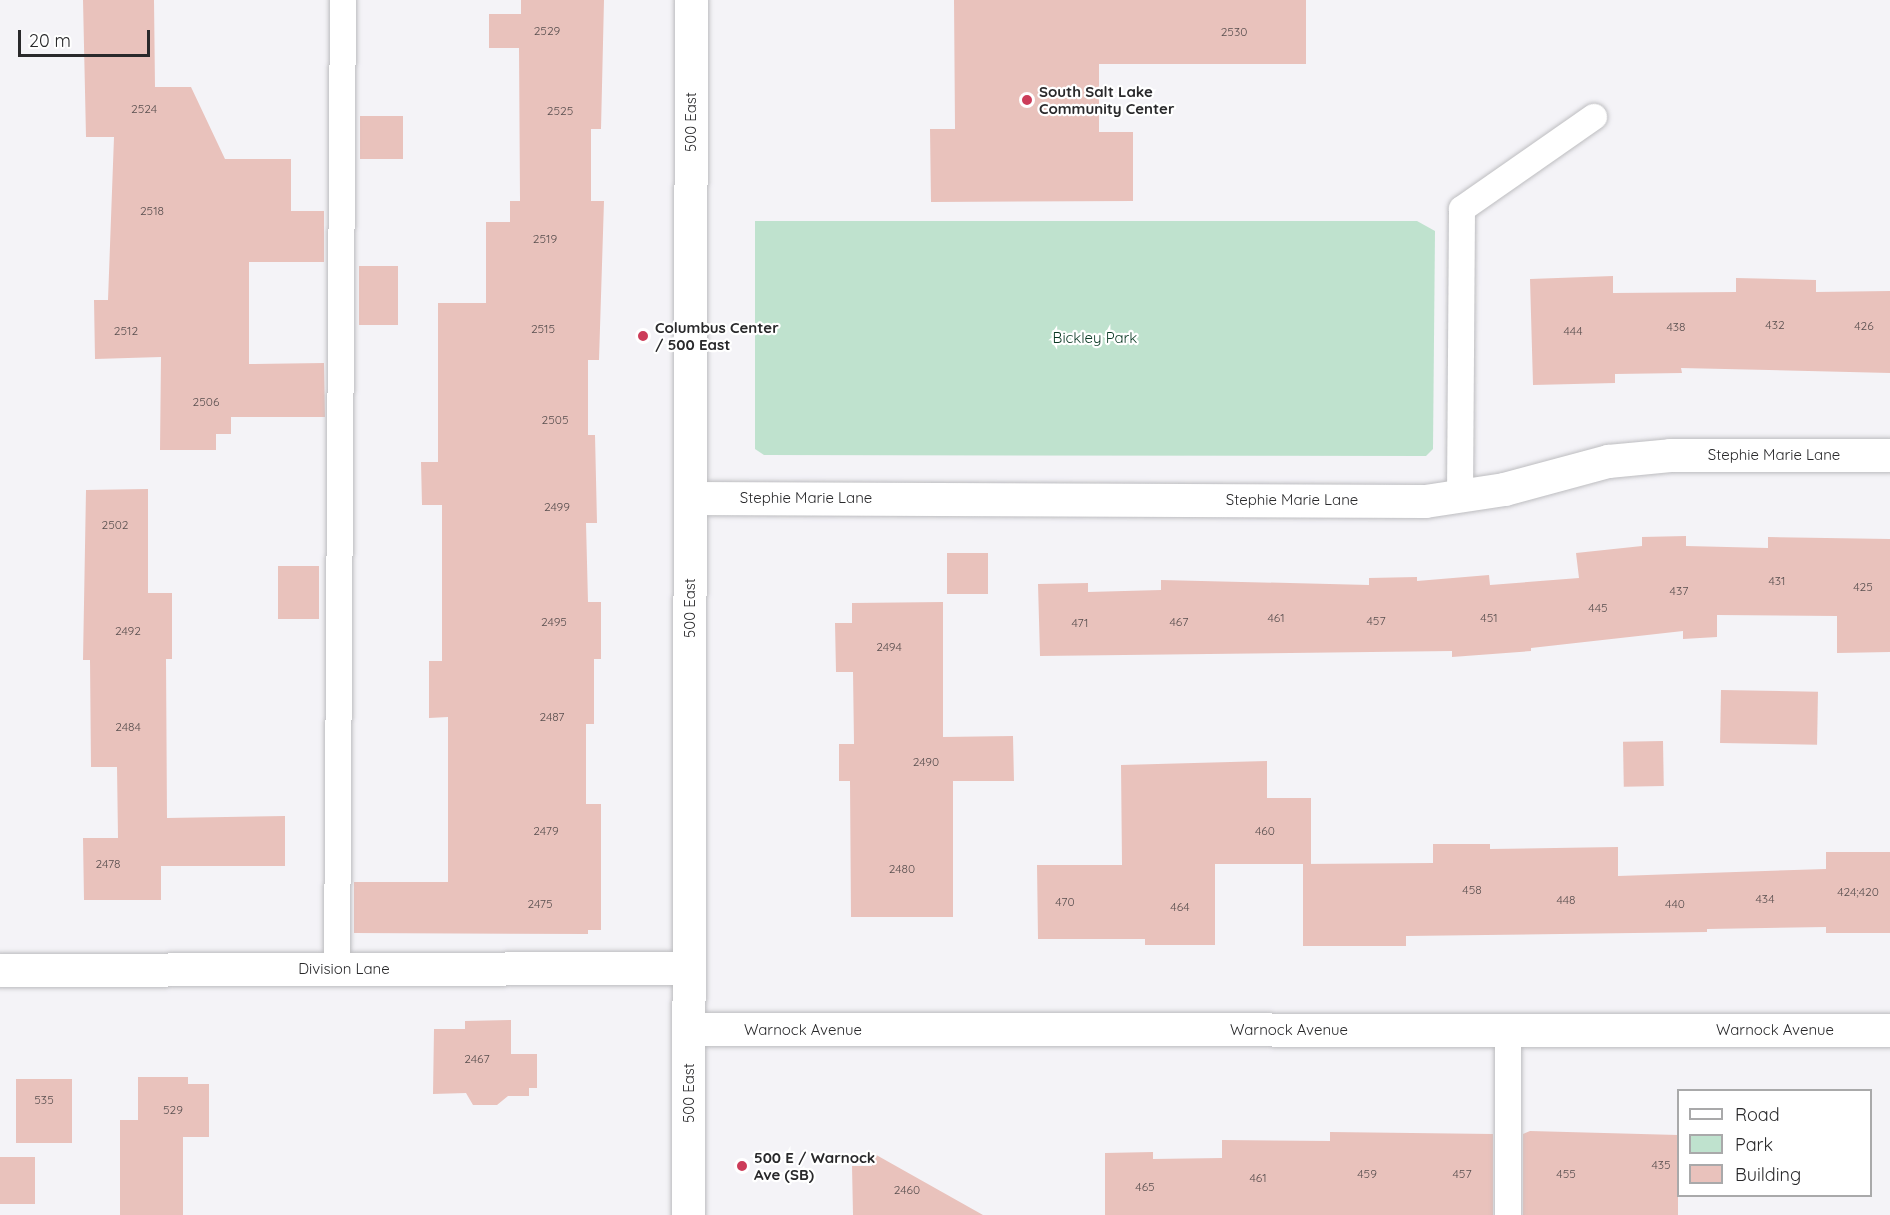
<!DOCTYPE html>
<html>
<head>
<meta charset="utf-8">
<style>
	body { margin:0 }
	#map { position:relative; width:1890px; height:1215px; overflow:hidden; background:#f4f3f7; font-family:Quicksand,sans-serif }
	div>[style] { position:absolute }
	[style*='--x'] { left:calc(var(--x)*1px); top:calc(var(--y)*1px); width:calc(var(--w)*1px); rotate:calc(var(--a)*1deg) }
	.green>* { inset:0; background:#bfe2ce }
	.building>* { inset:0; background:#e9c2bc; transform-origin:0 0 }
	.roads { filter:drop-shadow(0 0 2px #bdbdc0) drop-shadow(0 0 2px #bdbdc0) }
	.service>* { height:26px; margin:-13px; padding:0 13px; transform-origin:13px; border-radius:13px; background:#fff }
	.minor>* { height:33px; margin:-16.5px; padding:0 16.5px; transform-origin:16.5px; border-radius:16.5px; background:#fff }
	.tertiary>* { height:33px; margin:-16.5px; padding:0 16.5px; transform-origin:16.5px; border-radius:16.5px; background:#fff }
	.dots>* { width:16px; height:16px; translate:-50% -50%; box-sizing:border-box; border:3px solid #fff; border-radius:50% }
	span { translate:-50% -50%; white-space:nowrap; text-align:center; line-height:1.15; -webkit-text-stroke:4.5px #fff; paint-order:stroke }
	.number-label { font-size:12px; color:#594f4f }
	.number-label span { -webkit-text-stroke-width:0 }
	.poi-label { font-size:15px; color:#29292b; font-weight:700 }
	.left { translate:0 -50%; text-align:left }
	.street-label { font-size:15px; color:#29292b }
	.park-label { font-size:15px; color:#093723 }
	.legend { position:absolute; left:1677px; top:1089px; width:195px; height:108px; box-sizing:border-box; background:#fff; border:2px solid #a9a9aa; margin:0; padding:8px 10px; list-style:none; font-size:18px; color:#29292b }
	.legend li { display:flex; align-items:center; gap:12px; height:30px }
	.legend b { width:30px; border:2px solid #a9a9aa }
	.scale { position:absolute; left:18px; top:30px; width:132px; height:27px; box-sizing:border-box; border:3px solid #29292b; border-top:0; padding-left:8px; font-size:18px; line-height:21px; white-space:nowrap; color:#29292b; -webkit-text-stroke:4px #fff; paint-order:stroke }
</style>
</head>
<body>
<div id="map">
	<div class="green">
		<i style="clip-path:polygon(1417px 221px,1435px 231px,1433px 449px,1426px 456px,764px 455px,755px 449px,755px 221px)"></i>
	</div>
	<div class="building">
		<i style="clip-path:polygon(83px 0,154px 0,155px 87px,191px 87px,225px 159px,291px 159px,291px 211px,324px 211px,324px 262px,249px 262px,249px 364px,324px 363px,325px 417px,231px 417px,231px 434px,216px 434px,216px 450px,160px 450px,161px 357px,95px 359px,94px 300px,108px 300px,114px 137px,86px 137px)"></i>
		<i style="clip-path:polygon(521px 0,604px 0,601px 129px,591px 129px,591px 201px,604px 201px,599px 360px,588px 360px,588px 435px,595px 435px,597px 523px,586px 523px,588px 602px,601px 602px,601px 659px,594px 659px,594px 724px,586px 724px,586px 804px,601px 804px,601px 930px,588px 930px,588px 934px,354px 933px,354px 882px,448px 882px,448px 717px,429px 718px,429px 661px,442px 661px,442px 505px,422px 505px,421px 462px,438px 462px,438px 303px,486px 303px,486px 222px,510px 222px,510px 201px,520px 201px,519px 48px,489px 48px,489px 14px,521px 14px)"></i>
		<i style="clip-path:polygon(954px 0,1306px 0,1306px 64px,1099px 64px,1099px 132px,1133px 132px,1133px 201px,931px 202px,930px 129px,955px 129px)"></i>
		<i style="left:360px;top:116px;width:43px;height:43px"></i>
		<i style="left:359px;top:266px;width:39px;height:59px"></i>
		<i style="clip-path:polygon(1613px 276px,1613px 293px,1736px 292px,1736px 278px,1816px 280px,1816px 292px,1890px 291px,1890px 373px,1681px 368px,1682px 373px,1615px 374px,1615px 383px,1533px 385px,1530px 279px)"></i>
		<i style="clip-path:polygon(148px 489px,148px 593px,172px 593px,172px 659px,166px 659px,167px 818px,285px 816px,285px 866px,161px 866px,161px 900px,84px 900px,83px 838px,118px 838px,117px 767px,91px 767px,90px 660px,83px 660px,86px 490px)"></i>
		<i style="clip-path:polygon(1686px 536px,1686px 546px,1768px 548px,1768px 537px,1890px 539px,1890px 652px,1837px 653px,1837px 616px,1717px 615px,1717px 637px,1683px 639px,1683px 631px,1531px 648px,1531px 651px,1452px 657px,1452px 651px,1040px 656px,1038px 584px,1088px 583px,1088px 592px,1161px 590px,1161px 580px,1369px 585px,1369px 578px,1417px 577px,1417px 581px,1489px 575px,1490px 585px,1579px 578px,1576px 553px,1642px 546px,1642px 537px)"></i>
		<i style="left:947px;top:553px;width:41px;height:41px"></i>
		<i style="left:278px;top:566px;width:41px;height:53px"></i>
		<i style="clip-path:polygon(943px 602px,943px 737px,1013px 736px,1014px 781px,953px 781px,953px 917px,851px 917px,850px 781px,839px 781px,839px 744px,854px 744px,853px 672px,836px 672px,835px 623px,852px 623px,852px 603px)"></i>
		<i style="left:1721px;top:690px;width:97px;height:53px;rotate:1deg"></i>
		<i style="left:1663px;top:741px;width:45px;height:40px;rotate:89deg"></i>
		<i style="clip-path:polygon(1267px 761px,1267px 798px,1311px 798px,1311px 864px,1215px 864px,1215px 945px,1145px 945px,1145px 939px,1038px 939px,1037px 865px,1122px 865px,1121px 765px)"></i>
		<i style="clip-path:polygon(1433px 844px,1490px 844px,1490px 849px,1618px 847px,1618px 876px,1826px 869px,1826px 852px,1890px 852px,1890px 933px,1826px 933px,1826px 927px,1707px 929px,1707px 932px,1406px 936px,1406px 946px,1303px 946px,1303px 864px,1433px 863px)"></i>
		<i style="clip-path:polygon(511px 1020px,511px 1054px,537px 1054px,537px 1088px,529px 1088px,529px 1096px,508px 1096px,497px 1105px,473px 1105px,466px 1093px,433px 1094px,434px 1029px,465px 1029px,465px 1021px)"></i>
		<i style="clip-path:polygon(138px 1077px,188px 1077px,188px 1084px,209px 1084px,209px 1137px,183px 1137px,183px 1215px,120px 1215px,120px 1120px,138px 1120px)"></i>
		<i style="left:72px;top:1079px;width:64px;height:56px;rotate:90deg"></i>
		<i style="clip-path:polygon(1530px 1131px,1678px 1135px,1678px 1215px,1523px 1215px,1523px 1134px)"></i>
		<i style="clip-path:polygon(1330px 1132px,1493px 1134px,1493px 1215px,1105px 1215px,1105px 1153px,1153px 1152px,1153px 1159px,1222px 1158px,1222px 1140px,1330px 1141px)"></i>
		<i style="clip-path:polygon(871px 1152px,983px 1215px,853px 1215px,852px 1166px,872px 1166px)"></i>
		<i style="left:0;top:1157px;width:35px;height:47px"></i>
	</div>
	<div class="roads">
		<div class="service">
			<i style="--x:1460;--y:497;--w:288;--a:-89.6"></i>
			<i style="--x:1462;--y:209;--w:161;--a:-34.9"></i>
			<i style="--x:337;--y:969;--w:969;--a:-89.65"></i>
			<i style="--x:1508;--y:1030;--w:185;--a:90"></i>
		</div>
		<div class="minor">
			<i style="--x:690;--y:498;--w:735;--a:0.23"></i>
			<i style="--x:1425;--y:501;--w:80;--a:-8.6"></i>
			<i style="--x:1504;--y:489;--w:108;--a:-15.1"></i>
			<i style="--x:1608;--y:461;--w:62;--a:-5.5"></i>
			<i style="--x:1670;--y:455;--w:220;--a:0"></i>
			<i style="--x:0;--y:970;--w:689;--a:-0.17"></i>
			<i style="--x:689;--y:1029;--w:1201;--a:0.05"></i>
		</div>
		<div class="tertiary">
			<i style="--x:688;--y:1215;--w:1215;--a:-89.86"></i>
		</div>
	</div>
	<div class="dots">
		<i style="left:1027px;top:100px;background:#cc3c59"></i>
		<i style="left:643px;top:336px;background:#cc3c59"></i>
		<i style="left:742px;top:1166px;background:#cc3c59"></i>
	</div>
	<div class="number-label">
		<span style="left:547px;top:31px">2529</span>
		<span style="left:1234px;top:32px">2530</span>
		<span style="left:144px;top:109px">2524</span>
		<span style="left:560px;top:111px">2525</span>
		<span style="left:152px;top:211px">2518</span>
		<span style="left:545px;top:239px">2519</span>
		<span style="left:1775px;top:325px">432</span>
		<span style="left:1864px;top:326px">426</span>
		<span style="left:1676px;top:327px">438</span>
		<span style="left:543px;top:329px">2515</span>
		<span style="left:126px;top:331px">2512</span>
		<span style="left:1573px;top:331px">444</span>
		<span style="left:206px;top:402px">2506</span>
		<span style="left:555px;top:420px">2505</span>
		<span style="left:557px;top:507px">2499</span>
		<span style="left:115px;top:525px">2502</span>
		<span style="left:1777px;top:581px">431</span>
		<span style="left:1863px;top:587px">425</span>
		<span style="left:1679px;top:591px">437</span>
		<span style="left:1598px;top:608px">445</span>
		<span style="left:1276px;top:618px">461</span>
		<span style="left:1489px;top:618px">451</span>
		<span style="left:1376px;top:621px">457</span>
		<span style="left:554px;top:622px">2495</span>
		<span style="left:1179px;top:622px">467</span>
		<span style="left:1080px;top:623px">471</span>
		<span style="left:128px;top:631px">2492</span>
		<span style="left:889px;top:647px">2494</span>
		<span style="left:552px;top:717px">2487</span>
		<span style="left:128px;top:727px">2484</span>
		<span style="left:926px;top:762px">2490</span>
		<span style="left:546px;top:831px">2479</span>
		<span style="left:1265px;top:831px">460</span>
		<span style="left:108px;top:864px">2478</span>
		<span style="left:902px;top:869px">2480</span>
		<span style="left:1472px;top:890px">458</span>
		<span style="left:1858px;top:892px">424;420</span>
		<span style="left:1765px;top:899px">434</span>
		<span style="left:1566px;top:900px">448</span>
		<span style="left:1065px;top:902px">470</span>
		<span style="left:540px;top:904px">2475</span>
		<span style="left:1675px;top:904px">440</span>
		<span style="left:1180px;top:907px">464</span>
		<span style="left:477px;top:1059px">2467</span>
		<span style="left:44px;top:1100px">535</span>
		<span style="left:173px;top:1110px">529</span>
		<span style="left:1661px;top:1165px">435</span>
		<span style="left:1367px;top:1174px">459</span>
		<span style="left:1462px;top:1174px">457</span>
		<span style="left:1566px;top:1174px">455</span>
		<span style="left:1258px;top:1178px">461</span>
		<span style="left:1145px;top:1187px">465</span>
		<span style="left:907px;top:1190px">2460</span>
	</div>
	<div class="poi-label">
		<span class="left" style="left:1039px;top:100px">South Salt Lake<br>Community Center</span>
		<span class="left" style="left:655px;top:336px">Columbus Center<br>/ 500 East</span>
		<span class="left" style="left:754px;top:1166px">500 E / Warnock<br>Ave (SB)</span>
	</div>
	<div class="street-label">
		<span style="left:691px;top:122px;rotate:-90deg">500 East</span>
		<span style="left:1774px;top:455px">Stephie Marie Lane</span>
		<span style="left:806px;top:498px">Stephie Marie Lane</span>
		<span style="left:1292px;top:500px">Stephie Marie Lane</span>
		<span style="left:690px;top:608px;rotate:-90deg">500 East</span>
		<span style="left:344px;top:969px">Division Lane</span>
		<span style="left:803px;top:1030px">Warnock Avenue</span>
		<span style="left:1289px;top:1030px">Warnock Avenue</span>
		<span style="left:1775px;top:1030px">Warnock Avenue</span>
		<span style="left:689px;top:1093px;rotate:-90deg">500 East</span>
	</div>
	<div class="park-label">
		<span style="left:1095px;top:338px">Bickley Park</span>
	</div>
	<ul class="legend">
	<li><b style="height:8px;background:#fff"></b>Road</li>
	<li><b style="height:16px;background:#bfe2ce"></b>Park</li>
	<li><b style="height:16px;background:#e9c2bc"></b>Building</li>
	</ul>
	<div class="scale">20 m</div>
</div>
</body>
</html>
